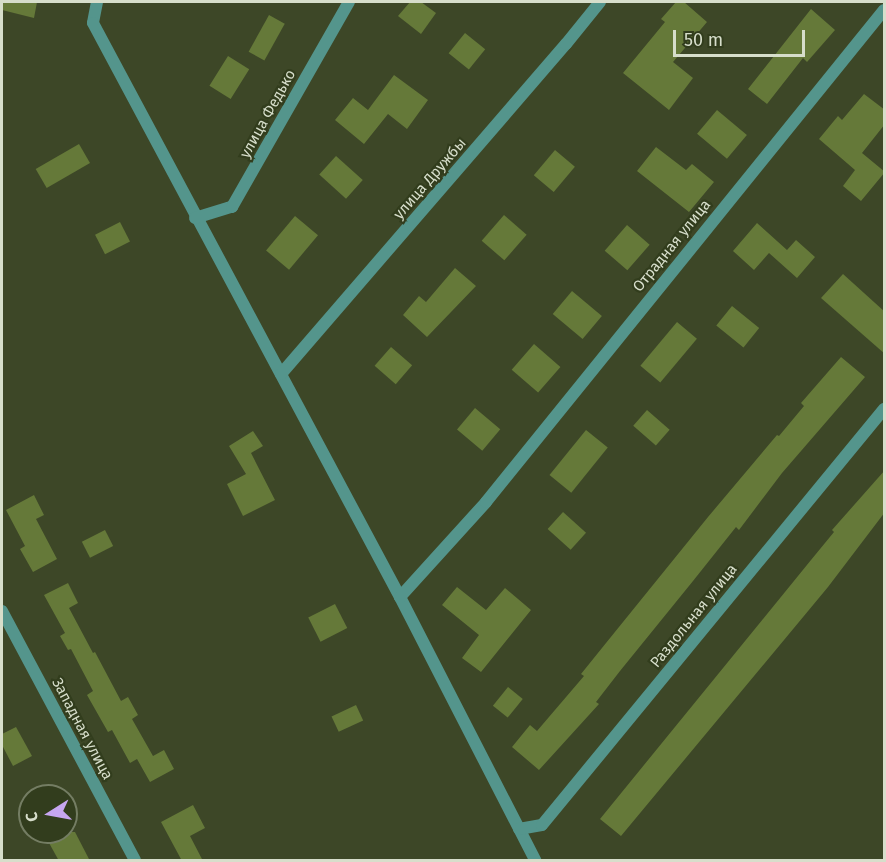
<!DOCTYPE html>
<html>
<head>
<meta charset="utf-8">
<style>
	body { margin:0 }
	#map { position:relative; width:886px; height:862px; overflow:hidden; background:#3d4727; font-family:"Fira Sans",sans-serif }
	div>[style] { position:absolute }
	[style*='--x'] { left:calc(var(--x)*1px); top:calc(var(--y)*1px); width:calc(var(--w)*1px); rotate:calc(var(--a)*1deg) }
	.building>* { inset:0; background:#657939; transform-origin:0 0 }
	.street>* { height:12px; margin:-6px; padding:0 6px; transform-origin:6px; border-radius:6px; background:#54958c }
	span { translate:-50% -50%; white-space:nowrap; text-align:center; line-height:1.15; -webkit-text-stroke:4.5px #323d1d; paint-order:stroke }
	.street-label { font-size:15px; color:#d7decb }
	.frame { position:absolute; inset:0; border:3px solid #d7decb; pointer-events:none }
	.north { position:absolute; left:18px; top:784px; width:60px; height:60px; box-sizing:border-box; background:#323d1d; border:2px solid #747d63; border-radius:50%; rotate:259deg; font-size:16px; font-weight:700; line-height:24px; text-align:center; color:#d7decb }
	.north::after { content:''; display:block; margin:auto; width:21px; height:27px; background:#c6a6f0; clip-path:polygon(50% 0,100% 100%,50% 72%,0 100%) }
	.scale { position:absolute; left:673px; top:30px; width:132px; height:27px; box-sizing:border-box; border:3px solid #d7decb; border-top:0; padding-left:8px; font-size:18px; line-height:21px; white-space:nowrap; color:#d7decb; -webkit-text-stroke:4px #323d1d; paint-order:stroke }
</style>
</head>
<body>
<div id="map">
	<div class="building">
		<i style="clip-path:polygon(2px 2px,37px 2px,34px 18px,2px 10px)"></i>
		<i style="clip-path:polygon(410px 2px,421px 2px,436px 13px,421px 34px,398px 16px)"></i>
		<i style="clip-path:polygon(676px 2px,684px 2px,707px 22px,673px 62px,693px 78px,669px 110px,623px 73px,665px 22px,661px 19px)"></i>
		<i style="clip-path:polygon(811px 9px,835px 30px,807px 62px,803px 58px,767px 104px,748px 89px)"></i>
		<i style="left:269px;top:15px;width:18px;height:42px;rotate:29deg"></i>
		<i style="left:465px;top:33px;width:26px;height:26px;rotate:39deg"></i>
		<i style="left:228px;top:56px;width:25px;height:35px;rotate:32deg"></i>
		<i style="clip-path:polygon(394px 75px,428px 100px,407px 129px,388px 114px,364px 144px,335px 120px,353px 98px,368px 110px)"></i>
		<i style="clip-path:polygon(864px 94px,885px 110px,885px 124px,862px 153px,885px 172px,861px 201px,843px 186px,855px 170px,819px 139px,838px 116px,842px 120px)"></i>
		<i style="left:717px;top:110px;width:39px;height:31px;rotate:40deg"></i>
		<i style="left:79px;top:144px;width:22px;height:50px;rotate:60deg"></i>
		<i style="clip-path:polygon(656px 147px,686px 170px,692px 164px,714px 182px,689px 212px,637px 171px)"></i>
		<i style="left:555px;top:150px;width:26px;height:33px;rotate:40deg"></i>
		<i style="left:336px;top:156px;width:36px;height:25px;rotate:42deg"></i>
		<i style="left:504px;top:215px;width:30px;height:34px;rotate:41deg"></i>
		<i style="left:295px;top:216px;width:30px;height:45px;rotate:40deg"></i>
		<i style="left:120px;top:222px;width:22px;height:28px;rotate:63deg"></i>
		<i style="clip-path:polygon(757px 223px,787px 250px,796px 240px,815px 257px,797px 278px,769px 253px,754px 270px,733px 251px)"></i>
		<i style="left:627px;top:225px;width:30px;height:34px;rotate:41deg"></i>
		<i style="clip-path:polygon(455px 268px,476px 286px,427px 337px,403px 315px,419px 296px,426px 302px)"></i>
		<i style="clip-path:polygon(843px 274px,885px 312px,885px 354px,821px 298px)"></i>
		<i style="left:572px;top:291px;width:39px;height:30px;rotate:40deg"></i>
		<i style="left:732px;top:306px;width:35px;height:25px;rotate:39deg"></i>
		<i style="left:677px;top:322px;width:26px;height:57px;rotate:40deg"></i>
		<i style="left:534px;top:344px;width:35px;height:34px;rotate:41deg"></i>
		<i style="left:391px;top:347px;width:28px;height:25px;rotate:41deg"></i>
		<i style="clip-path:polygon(841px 357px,865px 377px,782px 473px,739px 530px,736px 527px,693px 581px,620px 671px,596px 702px,599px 704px,539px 770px,512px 747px,530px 725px,537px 731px,584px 676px,581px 674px,606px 643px,708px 517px,777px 435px,779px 436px,804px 406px,801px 403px)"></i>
		<i style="left:475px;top:408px;width:33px;height:28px;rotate:40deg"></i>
		<i style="left:647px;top:410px;width:30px;height:21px;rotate:41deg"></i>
		<i style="left:586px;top:430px;width:28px;height:58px;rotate:39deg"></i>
		<i style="clip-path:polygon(253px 431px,263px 446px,251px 453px,275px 500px,243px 516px,227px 484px,246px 474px,229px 446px)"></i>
		<i style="clip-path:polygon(885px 470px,885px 512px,828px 587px,621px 836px,600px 819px,811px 560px,834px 532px,832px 530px)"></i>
		<i style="clip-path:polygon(34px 495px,44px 515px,36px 519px,57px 559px,33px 572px,20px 549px,25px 546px,6px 510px)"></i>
		<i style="left:563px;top:512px;width:31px;height:23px;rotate:42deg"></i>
		<i style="left:105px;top:530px;width:18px;height:26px;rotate:63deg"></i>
		<i style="clip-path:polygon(68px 583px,78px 603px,69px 608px,93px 653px,95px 652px,121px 701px,128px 697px,138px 715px,132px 719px,153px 756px,164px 750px,174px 769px,150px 782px,137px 759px,130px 763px,112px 730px,108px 732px,87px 695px,93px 691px,71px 649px,68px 650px,60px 636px,65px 633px,44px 595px)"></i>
		<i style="clip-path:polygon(457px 587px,486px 610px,505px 588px,531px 610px,481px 672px,462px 658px,479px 635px,442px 605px)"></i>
		<i style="left:335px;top:604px;width:27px;height:30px;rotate:63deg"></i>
		<i style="left:508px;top:687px;width:19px;height:24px;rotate:39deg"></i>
		<i style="left:356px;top:705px;width:17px;height:27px;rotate:65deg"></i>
		<i style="clip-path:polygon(16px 727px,32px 756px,13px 766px,2px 745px,2px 734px)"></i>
		<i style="clip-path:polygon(193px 805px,205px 828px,190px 836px,203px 861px,182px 861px,161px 822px)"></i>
		<i style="clip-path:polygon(43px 832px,75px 832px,90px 861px,59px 861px)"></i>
	</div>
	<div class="street">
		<i style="--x:97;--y:2;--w:21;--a:101"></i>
		<i style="--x:93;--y:23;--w:651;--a:61.86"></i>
		<i style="--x:400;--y:597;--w:296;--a:62.8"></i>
		<i style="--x:195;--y:218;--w:39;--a:-17"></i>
		<i style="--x:232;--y:207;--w:236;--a:-60.3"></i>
		<i style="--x:281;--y:374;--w:436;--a:-49.2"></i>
		<i style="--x:566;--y:44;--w:54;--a:-51"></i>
		<i style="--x:400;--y:597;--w:128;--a:-47.8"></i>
		<i style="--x:486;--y:502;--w:633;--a:-51.03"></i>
		<i style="--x:2;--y:611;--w:282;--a:61.9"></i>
		<i style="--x:519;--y:829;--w:23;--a:-10"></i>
		<i style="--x:542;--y:825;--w:539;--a:-50.58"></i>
	</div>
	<div class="street-label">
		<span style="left:268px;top:114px;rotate:-61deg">улица Федько</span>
		<span style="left:430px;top:179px;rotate:-49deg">улица Дружбы</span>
		<span style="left:672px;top:246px;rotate:-51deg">Отрадная улица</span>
		<span style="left:694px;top:616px;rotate:-51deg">Раздольная улица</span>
		<span style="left:82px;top:729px;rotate:62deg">Западная улица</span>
	</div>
	<div class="frame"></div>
	<div class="north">С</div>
	<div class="scale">50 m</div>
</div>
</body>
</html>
